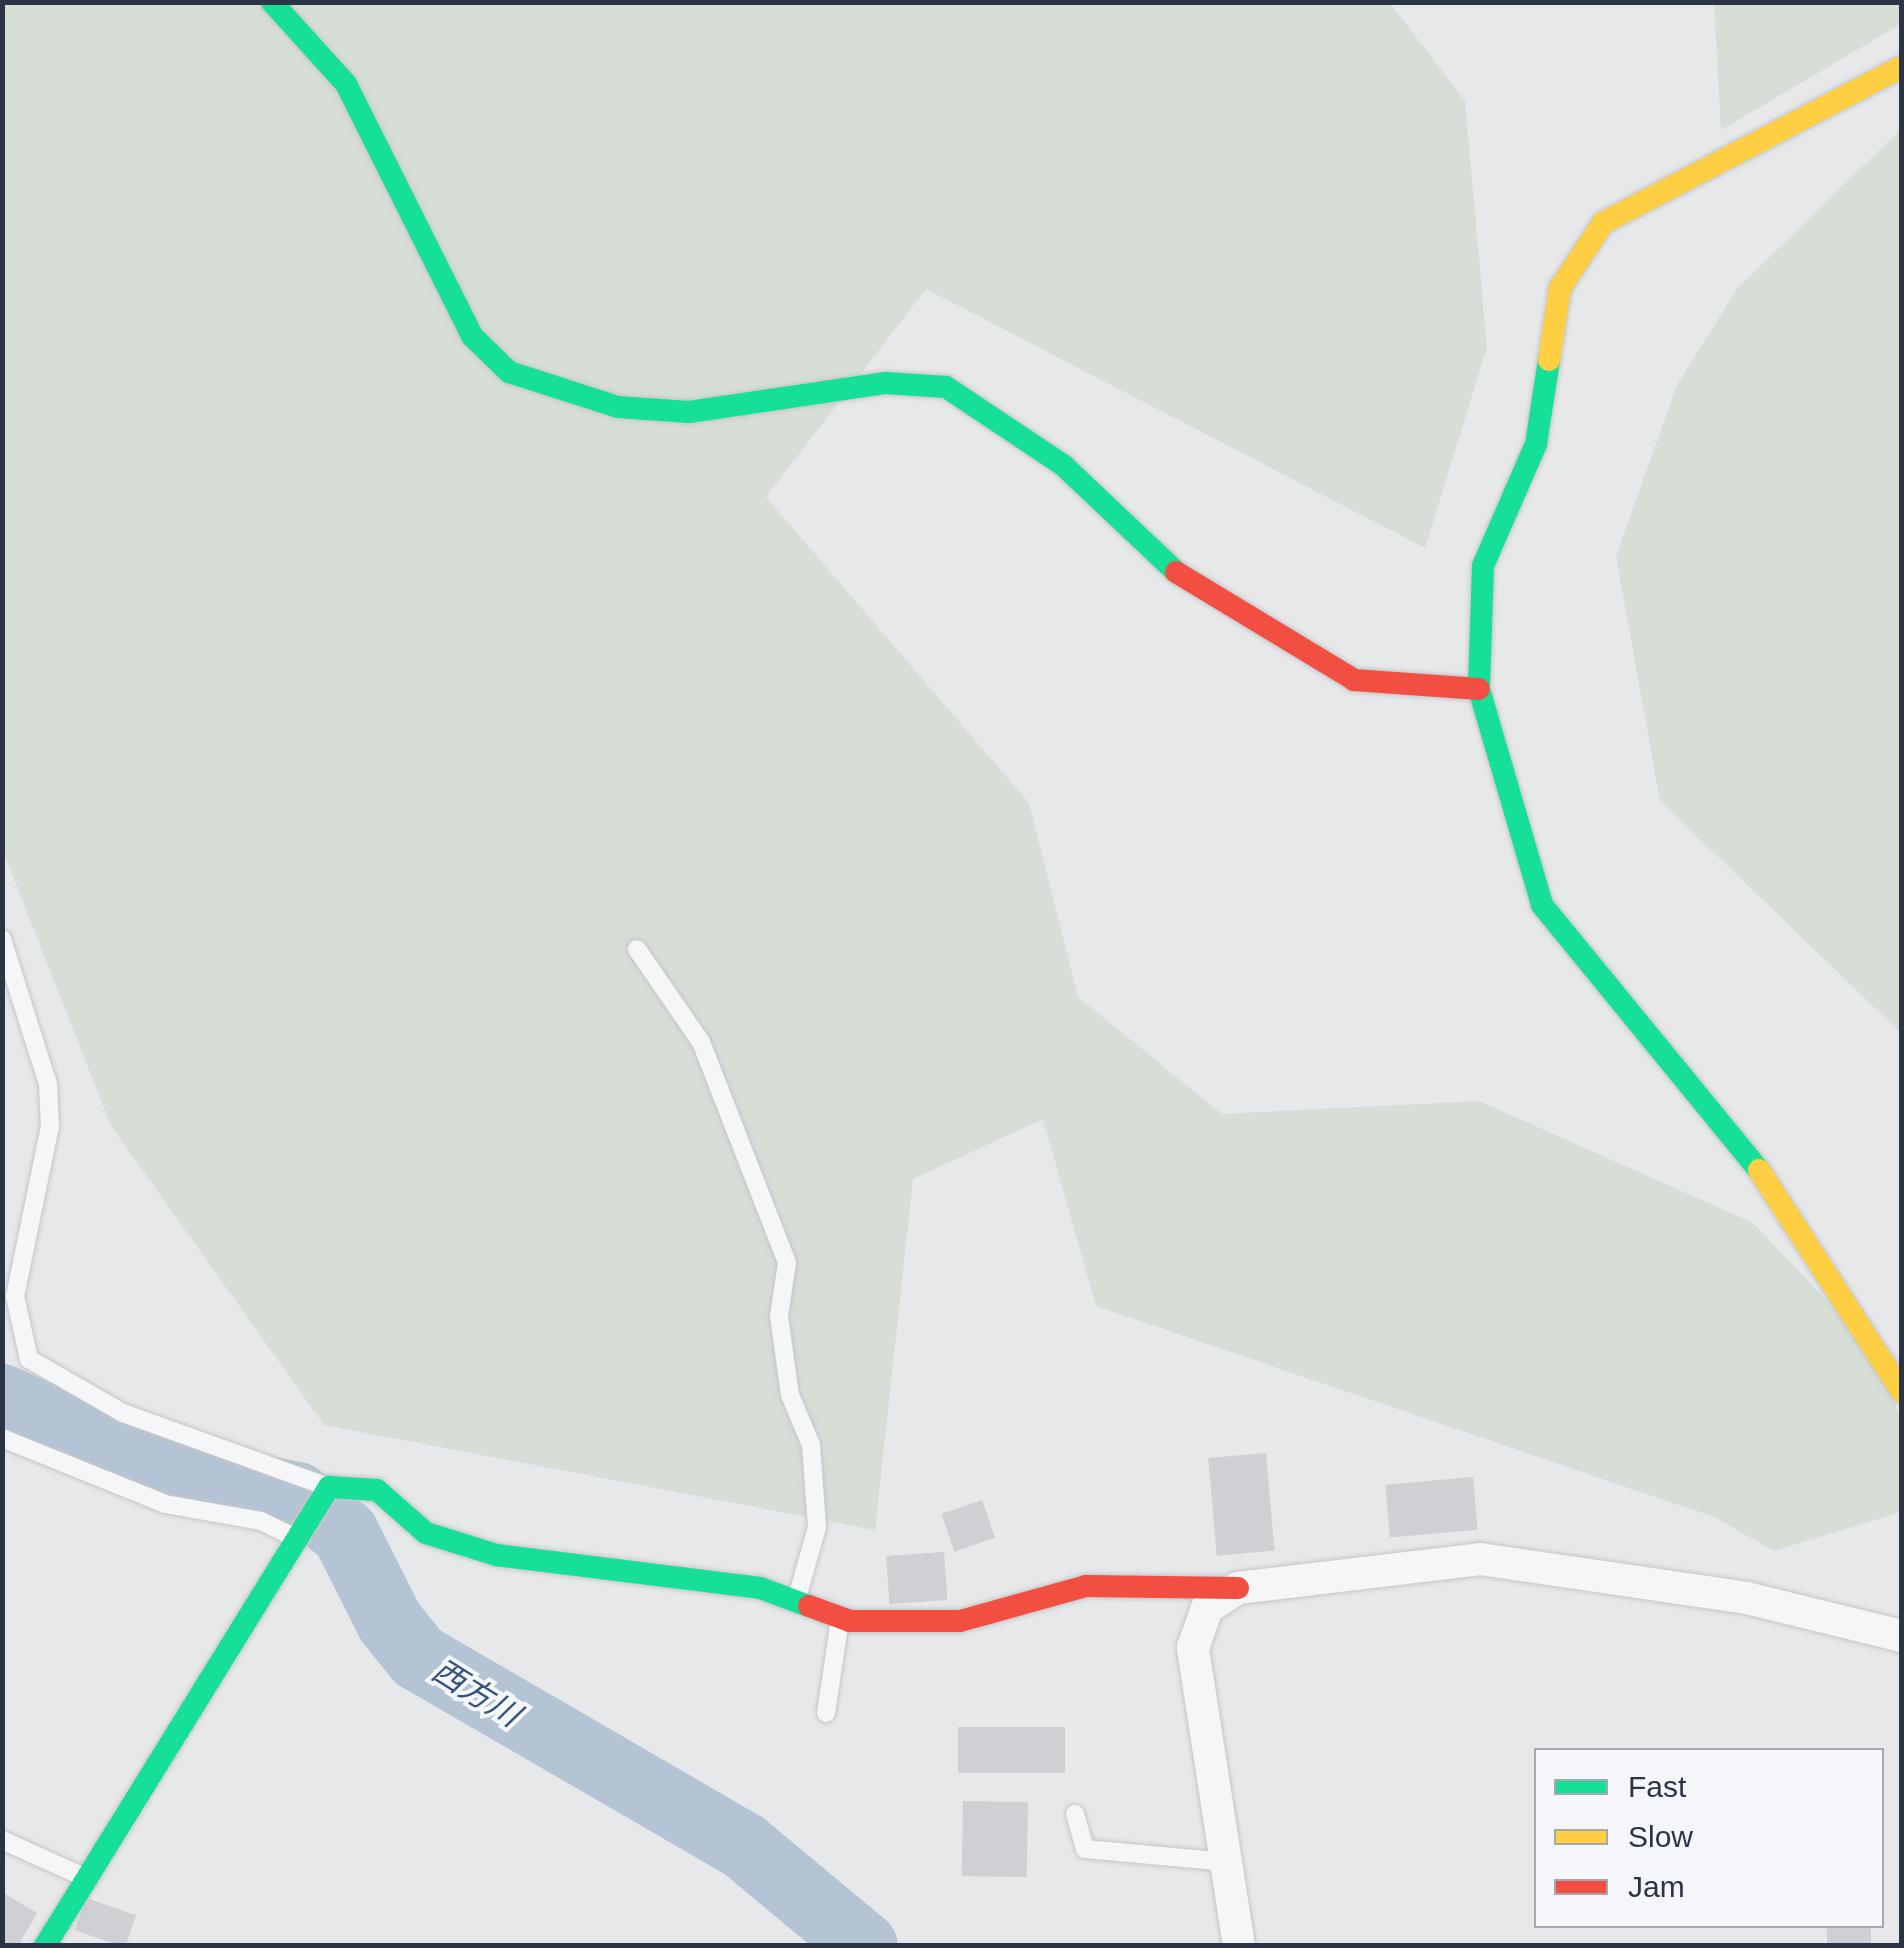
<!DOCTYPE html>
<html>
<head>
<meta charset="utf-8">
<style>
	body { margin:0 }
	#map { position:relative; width:1904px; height:1948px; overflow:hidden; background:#e6e8ea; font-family:Arial,"Noto Sans JP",sans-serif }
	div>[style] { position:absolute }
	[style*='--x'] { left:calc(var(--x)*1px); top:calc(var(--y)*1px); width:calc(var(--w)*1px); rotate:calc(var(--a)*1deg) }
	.green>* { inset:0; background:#d6ded6 }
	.river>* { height:68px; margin:-34px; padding:0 34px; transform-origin:34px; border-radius:34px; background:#b4c4d5 }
	.building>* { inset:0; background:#ced0d3; transform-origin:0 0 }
	.roads { filter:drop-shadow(0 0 2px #c4c6c8) drop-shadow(0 0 2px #c4c6c8) }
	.lane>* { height:18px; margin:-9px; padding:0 9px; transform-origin:9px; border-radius:9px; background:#f5f6f7 }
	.street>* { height:32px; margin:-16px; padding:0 16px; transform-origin:16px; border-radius:16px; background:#f5f6f7 }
	.fast>* { height:22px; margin:-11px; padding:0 11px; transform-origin:11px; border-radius:11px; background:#16e098 }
	.slow>* { height:22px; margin:-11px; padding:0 11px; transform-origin:11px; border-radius:11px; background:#ffcf43 }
	.jam>* { height:22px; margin:-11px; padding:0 11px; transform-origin:11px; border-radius:11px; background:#f24e42 }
	span { translate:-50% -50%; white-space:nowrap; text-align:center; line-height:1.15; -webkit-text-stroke:8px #f4f6f9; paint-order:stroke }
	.water-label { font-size:32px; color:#34527a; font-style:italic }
	.frame { position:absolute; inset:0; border:5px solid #2b3445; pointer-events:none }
	.legend { position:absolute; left:1534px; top:1748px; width:350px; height:180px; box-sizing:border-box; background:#f4f6f9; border:2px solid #a4a8b1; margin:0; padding:12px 18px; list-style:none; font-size:30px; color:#2b3445 }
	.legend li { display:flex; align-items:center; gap:20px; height:50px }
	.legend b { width:50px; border:2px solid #a4a8b1 }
</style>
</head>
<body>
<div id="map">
	<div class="green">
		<i style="clip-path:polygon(3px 3px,1390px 3px,1465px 101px,1487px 347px,1425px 548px,926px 289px,766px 497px,1029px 803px,1078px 997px,1222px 1114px,1479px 1101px,1753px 1223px,1876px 1353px,1901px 1420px,1901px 1512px,1774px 1551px,1714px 1517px,1096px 1306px,1043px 1119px,913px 1179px,875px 1530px,324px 1425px,111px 1126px,3px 851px)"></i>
		<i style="clip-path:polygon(1714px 3px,1901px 3px,1901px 24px,1721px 130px)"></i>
		<i style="clip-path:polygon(1901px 129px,1901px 1033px,1660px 801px,1616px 556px,1677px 385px,1737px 289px)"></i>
	</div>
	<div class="river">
		<i style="--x:2;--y:1398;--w:179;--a:24.1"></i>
		<i style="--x:165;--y:1471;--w:134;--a:10.7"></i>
		<i style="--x:297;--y:1496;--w:61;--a:37.6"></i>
		<i style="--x:345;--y:1533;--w:100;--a:63.2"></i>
		<i style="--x:390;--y:1622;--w:45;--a:51.3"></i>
		<i style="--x:418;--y:1657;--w:377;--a:30.1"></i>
		<i style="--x:744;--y:1846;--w:156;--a:39.8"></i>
	</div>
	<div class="building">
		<i style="left:1266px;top:1453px;width:98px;height:58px;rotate:85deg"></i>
		<i style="left:1473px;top:1477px;width:53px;height:88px;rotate:85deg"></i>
		<i style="left:982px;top:1500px;width:40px;height:43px;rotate:71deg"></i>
		<i style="left:944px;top:1552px;width:48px;height:58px;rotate:86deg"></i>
		<i style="left:958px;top:1727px;width:107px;height:46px"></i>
		<i style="left:963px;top:1801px;width:65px;height:75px;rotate:1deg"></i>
		<i style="clip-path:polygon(2px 1892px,37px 1913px,18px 1946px,2px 1946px)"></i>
		<i style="left:86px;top:1898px;width:53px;height:34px;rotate:19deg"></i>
		<i style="left:1827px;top:1926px;width:44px;height:20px"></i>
	</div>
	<div class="roads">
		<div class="lane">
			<i style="--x:2;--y:939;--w:152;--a:72.4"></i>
			<i style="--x:48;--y:1084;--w:42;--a:87.3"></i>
			<i style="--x:50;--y:1126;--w:174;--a:101.6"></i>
			<i style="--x:15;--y:1296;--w:65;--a:77.5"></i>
			<i style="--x:29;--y:1359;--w:108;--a:29.9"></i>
			<i style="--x:123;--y:1413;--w:219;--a:19.8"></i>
			<i style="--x:637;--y:949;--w:113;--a:55.5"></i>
			<i style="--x:701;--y:1042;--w:237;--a:68.7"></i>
			<i style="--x:787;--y:1263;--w:54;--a:98.6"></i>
			<i style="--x:779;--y:1316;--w:80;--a:82.1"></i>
			<i style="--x:790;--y:1395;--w:54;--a:67.2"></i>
			<i style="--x:811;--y:1445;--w:82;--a:85.8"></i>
			<i style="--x:817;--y:1527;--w:77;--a:105.8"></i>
			<i style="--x:2;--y:1438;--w:176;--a:22"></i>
			<i style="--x:165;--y:1504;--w:97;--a:10"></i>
			<i style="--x:261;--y:1521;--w:39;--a:26"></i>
			<i style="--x:826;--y:1713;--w:95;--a:-81.5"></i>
			<i style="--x:1075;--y:1814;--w:36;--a:74"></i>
			<i style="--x:1085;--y:1849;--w:143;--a:5.2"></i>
			<i style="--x:2;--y:1840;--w:90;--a:24.3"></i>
		</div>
		<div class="street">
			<i style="--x:1239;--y:1946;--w:302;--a:-98.8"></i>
			<i style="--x:1193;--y:1648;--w:42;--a:-70.7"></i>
			<i style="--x:1207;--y:1608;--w:37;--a:-33"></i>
			<i style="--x:1238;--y:1588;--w:244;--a:-6.8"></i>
			<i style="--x:1480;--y:1559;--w:270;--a:8.3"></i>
			<i style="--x:1747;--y:1598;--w:160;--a:13.8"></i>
		</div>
		<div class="fast">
			<i style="--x:272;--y:2;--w:110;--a:47.9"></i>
			<i style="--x:346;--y:84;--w:282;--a:63.4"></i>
			<i style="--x:472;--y:336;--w:52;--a:44.2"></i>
			<i style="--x:509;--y:372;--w:114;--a:17.8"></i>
			<i style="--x:618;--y:407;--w:71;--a:4"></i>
			<i style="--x:689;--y:412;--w:199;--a:-8.4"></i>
			<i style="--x:886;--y:383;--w:60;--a:3.8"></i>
			<i style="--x:946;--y:387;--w:141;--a:33.7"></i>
			<i style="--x:1063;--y:465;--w:156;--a:43.4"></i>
			<i style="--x:1549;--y:360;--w:85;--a:98.8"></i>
			<i style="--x:1536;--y:444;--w:133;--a:113.5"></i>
			<i style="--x:1483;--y:566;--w:123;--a:91.9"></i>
			<i style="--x:1479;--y:689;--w:225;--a:73.7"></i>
			<i style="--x:1542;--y:905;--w:343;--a:50.7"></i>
			<i style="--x:45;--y:1946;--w:540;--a:-58.25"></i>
			<i style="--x:329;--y:1487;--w:48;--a:3.6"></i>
			<i style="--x:377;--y:1490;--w:65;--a:41.3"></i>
			<i style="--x:426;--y:1533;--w:73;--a:17.4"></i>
			<i style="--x:496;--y:1555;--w:266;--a:7.1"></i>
			<i style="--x:760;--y:1588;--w:52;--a:20.2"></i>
		</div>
		<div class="slow">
			<i style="--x:1549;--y:360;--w:73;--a:-81.3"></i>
			<i style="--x:1560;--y:288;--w:78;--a:-56.5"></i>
			<i style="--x:1603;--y:223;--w:337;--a:-27.6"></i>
			<i style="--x:1759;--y:1170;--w:264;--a:57.2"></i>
		</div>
		<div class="jam">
			<i style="--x:1176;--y:572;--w:208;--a:31.2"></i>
			<i style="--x:1354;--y:680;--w:125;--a:4.1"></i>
			<i style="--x:809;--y:1606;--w:44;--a:20.1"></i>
			<i style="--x:850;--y:1621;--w:110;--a:0"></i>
			<i style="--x:960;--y:1621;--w:131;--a:-15.5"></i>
			<i style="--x:1086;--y:1586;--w:152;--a:0.8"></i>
		</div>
	</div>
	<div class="water-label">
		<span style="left:476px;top:1693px;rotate:32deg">西方川</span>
	</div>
	<div class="frame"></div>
	<ul class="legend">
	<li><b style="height:12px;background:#16e098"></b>Fast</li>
	<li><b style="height:12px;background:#ffcf43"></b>Slow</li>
	<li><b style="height:12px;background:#f24e42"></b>Jam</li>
	</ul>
</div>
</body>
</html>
